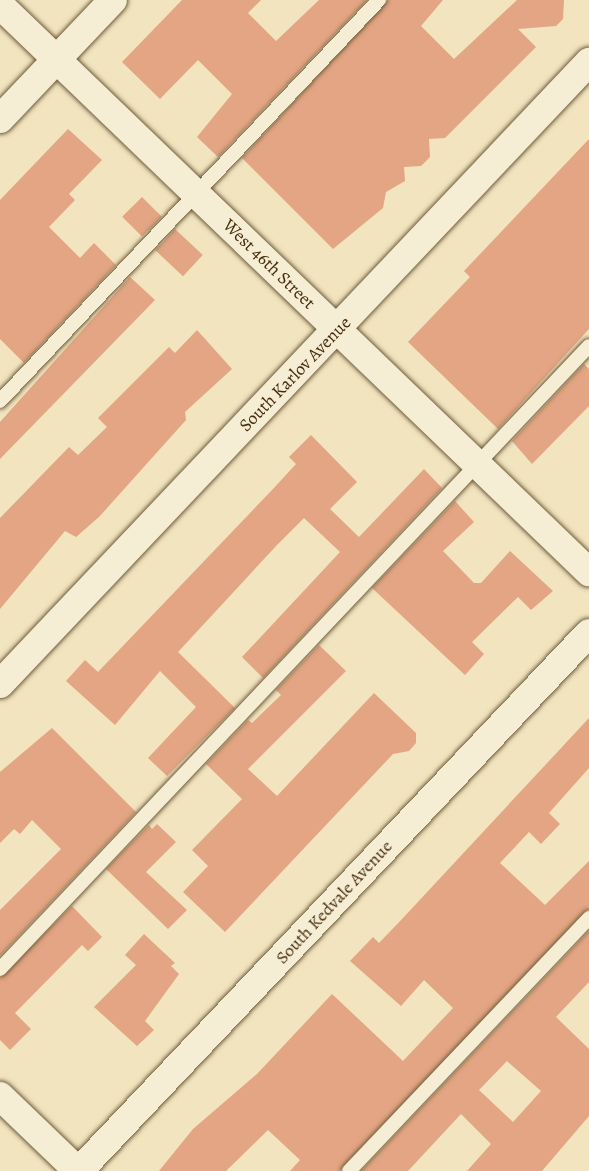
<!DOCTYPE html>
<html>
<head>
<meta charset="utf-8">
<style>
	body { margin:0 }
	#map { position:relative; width:589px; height:1171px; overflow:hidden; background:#f1e4bf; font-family:Alegreya,serif }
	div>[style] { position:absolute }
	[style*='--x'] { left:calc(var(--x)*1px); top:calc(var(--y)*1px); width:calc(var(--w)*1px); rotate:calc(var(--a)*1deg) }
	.building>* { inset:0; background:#e3a583; transform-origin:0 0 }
	.roads { filter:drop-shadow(0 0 2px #705b3a) drop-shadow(0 0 2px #705b3a) }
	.service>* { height:14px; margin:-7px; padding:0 7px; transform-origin:7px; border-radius:7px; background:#f6edd5 }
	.minor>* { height:28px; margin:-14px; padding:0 14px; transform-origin:14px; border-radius:14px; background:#f6edd5 }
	span { translate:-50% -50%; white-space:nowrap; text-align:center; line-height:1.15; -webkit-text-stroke:4.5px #f6edd5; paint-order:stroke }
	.street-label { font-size:18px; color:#452d0d }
</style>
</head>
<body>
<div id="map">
	<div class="building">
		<i style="clip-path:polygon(182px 0,261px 0,248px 13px,276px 41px,319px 0,367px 0,218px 157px,197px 137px,232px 94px,198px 60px,160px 99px,122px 62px)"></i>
		<i style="clip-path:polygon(388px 0,443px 0,421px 26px,454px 59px,517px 0,564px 0,563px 19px,556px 26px,518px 29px,536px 47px,445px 138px,429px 139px,430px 157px,421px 166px,404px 167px,405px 181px,386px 192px,383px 208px,333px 249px,242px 158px)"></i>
		<i style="clip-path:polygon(68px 129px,102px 160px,69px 194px,75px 200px,49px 227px,80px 258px,94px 243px,116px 265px,24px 363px,0 339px,0 200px)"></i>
		<i style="clip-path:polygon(589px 139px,589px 329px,498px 429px,408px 342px,470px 277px,464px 271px)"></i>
		<i style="left:142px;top:197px;width:28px;height:28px;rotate:45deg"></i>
		<i style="left:175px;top:229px;width:38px;height:29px;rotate:43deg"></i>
		<i style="clip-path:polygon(130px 277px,155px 300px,0 459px,0 422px)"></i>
		<i style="clip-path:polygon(197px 330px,232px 369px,185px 412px,186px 420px,99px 517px,76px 537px,65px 531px,0 609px,0 518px,69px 447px,78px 455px,107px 427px,98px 418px,169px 347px,175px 353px)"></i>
		<i style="clip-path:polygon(584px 364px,589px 369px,589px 406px,532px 464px,512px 441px)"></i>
		<i style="clip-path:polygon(311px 435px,357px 482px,330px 509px,359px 537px,424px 469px,442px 488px,263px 678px,242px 657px,340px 552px,304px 518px,277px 545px,178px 652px,235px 708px,167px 776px,148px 758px,196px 707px,160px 671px,115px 725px,66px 681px,85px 660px,98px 672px,273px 489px,296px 464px,289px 457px)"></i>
		<i style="clip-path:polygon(455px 501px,474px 522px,443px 551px,474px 583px,481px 583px,510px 551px,553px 591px,531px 610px,518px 597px,472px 642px,484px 654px,465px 675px,372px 588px)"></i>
		<i style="clip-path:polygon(319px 645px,346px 671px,248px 769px,277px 796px,374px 693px,416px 733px,416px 743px,409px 751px,393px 754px,225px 932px,183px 892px,208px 866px,192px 850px,242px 799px,206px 764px,248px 720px,252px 723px,281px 695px,276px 690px)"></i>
		<i style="clip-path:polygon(589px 718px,589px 768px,549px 813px,560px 824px,541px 844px,529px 832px,500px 863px,545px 905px,589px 861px,589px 909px,340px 1171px,290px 1171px,300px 1160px,268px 1130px,226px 1171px,159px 1171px,193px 1129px,257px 1074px,332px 994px,403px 1061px,453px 1008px,424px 980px,401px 1006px,350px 961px,373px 937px,379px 943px,403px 918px)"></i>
		<i style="clip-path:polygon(52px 728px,136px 812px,0 956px,0 910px,61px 849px,32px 820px,20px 834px,14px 829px,0 843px,0 772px)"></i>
		<i style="clip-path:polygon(157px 824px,176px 842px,146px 872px,187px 910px,168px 929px,106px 869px,149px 825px,152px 829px)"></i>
		<i style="clip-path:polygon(72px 906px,102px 937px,88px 951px,82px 945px,15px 1013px,31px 1029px,10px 1050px,0 1040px,0 978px)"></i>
		<i style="clip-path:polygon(evenodd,589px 931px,589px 982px,556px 1017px,589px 1049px,589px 1116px,542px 1171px,467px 1171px,491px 1144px,461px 1114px,408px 1171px,361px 1171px,589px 931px,507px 1061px,541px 1091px,513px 1122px,479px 1090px,507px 1061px)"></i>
		<i style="clip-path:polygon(144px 934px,175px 963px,171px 966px,179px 974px,145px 1021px,154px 1030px,137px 1046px,94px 1007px,136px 965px,125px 955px)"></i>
	</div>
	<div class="roads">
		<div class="service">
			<i style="--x:0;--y:401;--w:552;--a:-46.62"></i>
			<i style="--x:0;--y:969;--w:857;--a:-46.61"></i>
			<i style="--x:349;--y:1171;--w:349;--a:-46.5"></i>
		</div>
		<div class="minor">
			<i style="--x:0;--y:5;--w:818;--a:43.91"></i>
			<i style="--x:0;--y:119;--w:164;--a:-46.5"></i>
			<i style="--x:0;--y:684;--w:857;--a:-46.56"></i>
			<i style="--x:0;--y:1096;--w:108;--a:43.9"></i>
			<i style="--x:79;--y:1171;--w:741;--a:-46.53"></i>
		</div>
	</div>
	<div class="street-label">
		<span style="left:269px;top:264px;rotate:44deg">West 46th Street</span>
		<span style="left:295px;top:374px;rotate:-46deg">South Karlov Avenue</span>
		<span style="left:334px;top:902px;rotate:-47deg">South Kedvale Avenue</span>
	</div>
</div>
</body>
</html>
